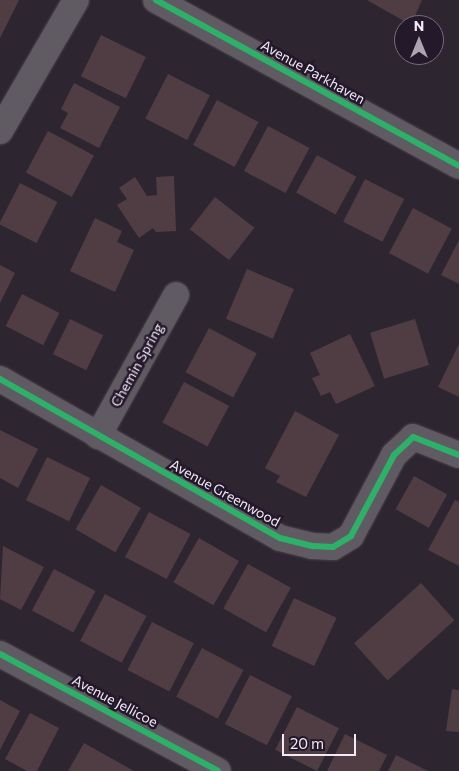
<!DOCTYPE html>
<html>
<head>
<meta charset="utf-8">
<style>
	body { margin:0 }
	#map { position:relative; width:459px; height:771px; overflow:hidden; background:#2d2631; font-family:Commissioner,sans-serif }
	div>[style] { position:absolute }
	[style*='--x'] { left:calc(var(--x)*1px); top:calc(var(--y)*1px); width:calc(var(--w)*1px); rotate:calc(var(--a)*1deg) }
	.building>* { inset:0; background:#503d43; transform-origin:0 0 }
	.roads { filter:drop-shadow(0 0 1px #49434c) drop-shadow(0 0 1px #49434c) }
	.minor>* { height:26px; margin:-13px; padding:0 13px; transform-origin:13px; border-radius:13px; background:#605b63 }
	.cycleway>* { height:6px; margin:-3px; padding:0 3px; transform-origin:3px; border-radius:3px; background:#2db169 }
	span { translate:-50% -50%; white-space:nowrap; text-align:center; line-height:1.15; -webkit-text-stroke:5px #24192b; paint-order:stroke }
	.street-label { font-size:14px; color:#f1e9f6 }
	.north { position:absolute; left:394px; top:15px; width:50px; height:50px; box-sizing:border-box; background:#24192b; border:1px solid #766c7c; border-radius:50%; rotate:0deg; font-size:14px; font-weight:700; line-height:20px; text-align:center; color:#f1e9f6 }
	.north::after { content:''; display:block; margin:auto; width:18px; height:22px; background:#aca5b1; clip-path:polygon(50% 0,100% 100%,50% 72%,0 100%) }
	.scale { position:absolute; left:282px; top:734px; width:74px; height:22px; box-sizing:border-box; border:2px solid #f1e9f6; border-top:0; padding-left:6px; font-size:15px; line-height:18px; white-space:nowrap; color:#f1e9f6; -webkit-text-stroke:4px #24192b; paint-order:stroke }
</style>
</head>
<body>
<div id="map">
	<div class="building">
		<i style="clip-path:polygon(0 0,19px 0,0 38px)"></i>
		<i style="clip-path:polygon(367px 0,422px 0,411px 25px)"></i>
		<i style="left:101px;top:35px;width:50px;height:46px;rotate:26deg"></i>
		<i style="left:168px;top:74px;width:47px;height:50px;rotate:27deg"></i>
		<i style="clip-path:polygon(74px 83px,120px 107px,99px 148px,60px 128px,68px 113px,61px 109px)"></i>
		<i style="left:217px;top:100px;width:47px;height:51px;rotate:28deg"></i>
		<i style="left:268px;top:126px;width:47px;height:51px;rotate:28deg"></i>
		<i style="left:48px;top:131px;width:52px;height:47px;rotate:28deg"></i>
		<i style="left:317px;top:155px;width:45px;height:43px;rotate:29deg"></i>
		<i style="clip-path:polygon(174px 176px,176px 231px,156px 232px,153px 228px,139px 238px,117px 205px,127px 199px,119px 188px,135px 177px,147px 196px,157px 195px,156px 177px)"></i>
		<i style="left:365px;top:179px;width:44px;height:48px;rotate:27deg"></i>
		<i style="left:20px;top:183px;width:42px;height:46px;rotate:27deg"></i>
		<i style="left:215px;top:197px;width:50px;height:41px;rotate:38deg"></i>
		<i style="left:413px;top:208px;width:44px;height:51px;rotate:28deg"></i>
		<i style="clip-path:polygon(95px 218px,122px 231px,117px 242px,134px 250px,115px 292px,70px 271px)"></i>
		<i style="clip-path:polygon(459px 240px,459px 284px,441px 275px)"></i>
		<i style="clip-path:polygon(0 265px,15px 273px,0 303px)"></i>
		<i style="left:247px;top:269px;width:51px;height:54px;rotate:23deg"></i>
		<i style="left:22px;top:294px;width:42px;height:36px;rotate:27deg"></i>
		<i style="left:70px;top:319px;width:37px;height:39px;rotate:26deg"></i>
		<i style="left:415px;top:319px;width:48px;height:47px;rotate:73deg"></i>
		<i style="left:209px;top:328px;width:54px;height:50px;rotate:28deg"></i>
		<i style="clip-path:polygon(350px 334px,375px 386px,336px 404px,330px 392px,321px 396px,312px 378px,320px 375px,310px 353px)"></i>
		<i style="clip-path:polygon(459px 344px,459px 397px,438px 387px)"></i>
		<i style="left:184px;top:382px;width:51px;height:46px;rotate:28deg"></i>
		<i style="clip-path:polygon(295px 411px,339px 435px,306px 497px,276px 482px,280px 476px,265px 468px)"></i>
		<i style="clip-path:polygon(0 430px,38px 449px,18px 488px,0 478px)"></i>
		<i style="left:47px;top:457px;width:48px;height:48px;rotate:26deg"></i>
		<i style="left:414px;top:476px;width:38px;height:38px;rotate:29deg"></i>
		<i style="left:101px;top:485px;width:46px;height:51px;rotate:30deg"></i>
		<i style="clip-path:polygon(455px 500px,459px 502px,459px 566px,428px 550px)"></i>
		<i style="left:149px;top:512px;width:47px;height:51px;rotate:28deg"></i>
		<i style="left:199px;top:538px;width:46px;height:51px;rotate:30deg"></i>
		<i style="clip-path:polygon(3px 546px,44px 567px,21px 610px,0 599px)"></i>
		<i style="left:248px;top:564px;width:49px;height:51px;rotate:29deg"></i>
		<i style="left:54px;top:569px;width:47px;height:47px;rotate:28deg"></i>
		<i style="left:421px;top:583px;width:50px;height:90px;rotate:48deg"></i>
		<i style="left:105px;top:594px;width:47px;height:53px;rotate:28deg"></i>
		<i style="left:294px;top:598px;width:47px;height:53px;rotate:25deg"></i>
		<i style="left:152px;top:622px;width:47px;height:54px;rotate:27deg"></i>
		<i style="left:202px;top:648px;width:47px;height:55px;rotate:28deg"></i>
		<i style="left:250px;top:675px;width:47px;height:55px;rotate:27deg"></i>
		<i style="clip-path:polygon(452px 689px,459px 690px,459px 732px,446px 731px)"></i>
		<i style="clip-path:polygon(0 700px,20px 711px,0 750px)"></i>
		<i style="left:297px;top:707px;width:47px;height:48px;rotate:27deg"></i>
		<i style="clip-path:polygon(30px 713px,59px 728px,37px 771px,27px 771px,5px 759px)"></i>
		<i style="clip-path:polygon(345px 734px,387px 755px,379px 771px,327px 771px)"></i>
		<i style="clip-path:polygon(84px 743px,134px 771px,68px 771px)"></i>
		<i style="clip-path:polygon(396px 755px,428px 771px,388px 771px)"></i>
	</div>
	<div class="roads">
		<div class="minor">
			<i style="--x:156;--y:0;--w:345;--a:28.7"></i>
			<i style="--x:0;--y:131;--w:151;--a:-59.9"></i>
			<i style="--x:0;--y:379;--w:322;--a:29.6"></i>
			<i style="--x:280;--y:538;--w:34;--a:14"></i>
			<i style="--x:313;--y:546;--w:20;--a:3"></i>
			<i style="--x:333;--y:547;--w:21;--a:-31"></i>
			<i style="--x:351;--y:536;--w:92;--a:-62"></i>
			<i style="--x:394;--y:455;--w:26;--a:-43"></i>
			<i style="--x:413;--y:437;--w:49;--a:21.4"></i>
			<i style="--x:98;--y:436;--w:161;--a:-61"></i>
			<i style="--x:0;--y:654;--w:247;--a:28.2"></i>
		</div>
	</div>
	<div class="cycleway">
		<i style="--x:156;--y:0;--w:345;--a:28.7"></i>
		<i style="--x:0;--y:379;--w:322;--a:29.6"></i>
		<i style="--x:280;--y:538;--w:34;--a:14"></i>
		<i style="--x:313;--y:546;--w:20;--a:3"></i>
		<i style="--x:333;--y:547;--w:21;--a:-31"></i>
		<i style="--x:351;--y:536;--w:92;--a:-62"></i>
		<i style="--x:394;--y:455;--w:26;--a:-43"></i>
		<i style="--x:413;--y:437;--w:49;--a:21.4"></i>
		<i style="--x:0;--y:654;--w:247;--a:28.2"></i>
	</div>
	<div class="street-label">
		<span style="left:313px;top:72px;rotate:29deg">Avenue Parkhaven</span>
		<span style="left:137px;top:365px;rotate:-61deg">Chemin Spring</span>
		<span style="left:225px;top:493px;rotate:29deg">Avenue Greenwood</span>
		<span style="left:115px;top:701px;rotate:28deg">Avenue Jellicoe</span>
	</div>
	<div class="north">N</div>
	<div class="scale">20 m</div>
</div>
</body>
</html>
